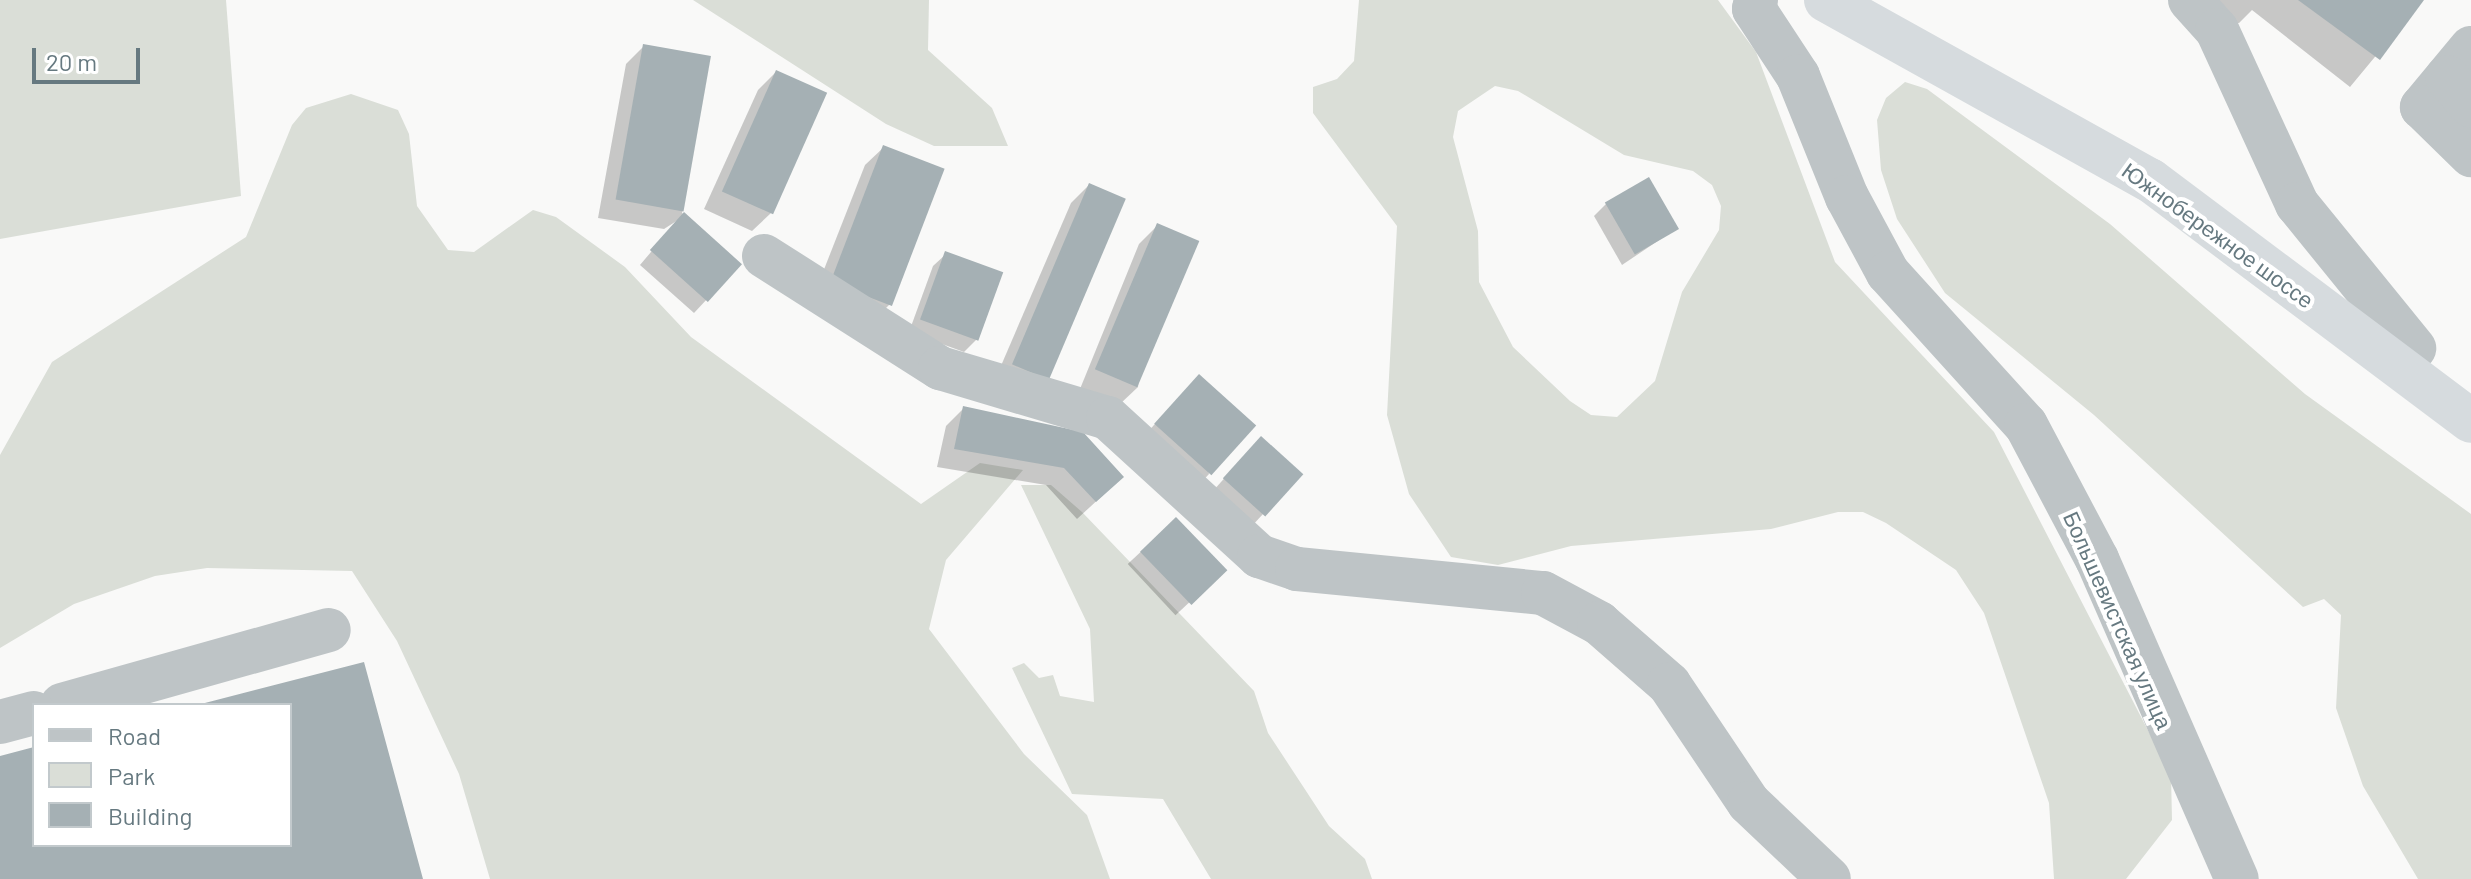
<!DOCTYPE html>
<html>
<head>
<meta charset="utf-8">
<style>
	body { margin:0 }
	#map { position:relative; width:2471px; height:879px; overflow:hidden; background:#f9f9f8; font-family:Barlow,sans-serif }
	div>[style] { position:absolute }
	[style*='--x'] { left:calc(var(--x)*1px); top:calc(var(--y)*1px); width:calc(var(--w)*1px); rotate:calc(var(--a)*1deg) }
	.green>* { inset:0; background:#daded7 }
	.shadow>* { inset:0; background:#0003; transform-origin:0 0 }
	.building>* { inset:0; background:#a5b0b4; transform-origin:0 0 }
	.minor>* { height:44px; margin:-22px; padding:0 22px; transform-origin:22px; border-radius:22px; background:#bec4c6 }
	.highway>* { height:44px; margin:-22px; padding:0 22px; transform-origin:22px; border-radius:22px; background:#d6dbde }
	span { translate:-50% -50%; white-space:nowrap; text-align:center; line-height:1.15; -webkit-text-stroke:8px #fff; paint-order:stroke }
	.street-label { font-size:22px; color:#667980 }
	.legend { position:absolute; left:32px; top:703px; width:260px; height:144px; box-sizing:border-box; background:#fff; border:2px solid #c2c9cc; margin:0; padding:10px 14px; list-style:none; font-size:24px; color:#667980 }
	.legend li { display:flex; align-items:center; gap:16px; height:40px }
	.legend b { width:40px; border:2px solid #c2c9cc }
	.scale { position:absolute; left:32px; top:48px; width:108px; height:36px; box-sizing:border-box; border:4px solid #667980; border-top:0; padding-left:10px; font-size:24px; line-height:28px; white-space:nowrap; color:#667980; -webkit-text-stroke:6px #fff; paint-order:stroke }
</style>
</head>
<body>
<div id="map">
	<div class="green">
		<i style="clip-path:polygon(0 0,226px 0,241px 196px,0 239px)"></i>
		<i style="clip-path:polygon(693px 0,929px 0,928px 50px,992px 108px,1008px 146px,934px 146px,886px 124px)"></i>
		<i style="clip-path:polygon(evenodd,1359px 0,1718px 0,1756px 52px,1835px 262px,1994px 432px,2171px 775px,2172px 820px,2126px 879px,2054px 879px,2049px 803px,1984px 613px,1956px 570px,1886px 523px,1863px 512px,1838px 512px,1771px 529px,1571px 546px,1498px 565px,1451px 557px,1409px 494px,1387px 415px,1397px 226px,1313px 113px,1313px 87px,1337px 79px,1354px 61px,1359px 0,1495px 86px,1518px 91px,1624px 155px,1693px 171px,1712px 185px,1721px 206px,1719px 230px,1682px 292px,1655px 381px,1617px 417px,1591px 415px,1570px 401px,1513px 347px,1479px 282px,1478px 231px,1453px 137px,1458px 111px,1495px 86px)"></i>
		<i style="clip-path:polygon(1905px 82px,1927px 89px,2110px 224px,2305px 394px,2471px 514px,2471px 879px,2418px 879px,2363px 786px,2336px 708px,2341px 615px,2324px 599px,2303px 607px,2094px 415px,1945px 293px,1897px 219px,1881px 170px,1877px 120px,1886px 98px)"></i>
		<i style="clip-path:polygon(351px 94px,398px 110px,409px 134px,417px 206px,448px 250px,474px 252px,533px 210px,556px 217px,625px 267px,691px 337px,921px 504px,980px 463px,1023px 470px,946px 560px,929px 629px,1024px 754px,1087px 815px,1110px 879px,490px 879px,459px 774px,397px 641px,352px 571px,207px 568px,155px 576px,74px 604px,0 648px,0 455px,52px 362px,246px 237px,292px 125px,306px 108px)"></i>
		<i style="clip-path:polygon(1021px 485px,1051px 485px,1082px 512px,1254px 691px,1268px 733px,1329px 826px,1365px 859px,1372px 879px,1211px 879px,1163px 799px,1072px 794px,1012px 668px,1024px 663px,1039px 678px,1053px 675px,1060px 696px,1094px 702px,1090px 629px)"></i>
	</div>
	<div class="shadow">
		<i style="clip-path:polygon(2194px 0,2422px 0,2350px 87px,2252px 10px,2239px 23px,2225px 22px)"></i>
		<i style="clip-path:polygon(644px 46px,709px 58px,682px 213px,739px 265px,694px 313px,640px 265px,678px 220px,664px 229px,598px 218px,626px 64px)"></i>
		<i style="clip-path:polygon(776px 72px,771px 213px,752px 231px,704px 209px,758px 90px)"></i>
		<i style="clip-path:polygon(884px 147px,889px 305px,871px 323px,812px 300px,865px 165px)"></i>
		<i style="clip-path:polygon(1089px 185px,1046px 379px,994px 382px,1071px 203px)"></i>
		<i style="clip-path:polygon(1606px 204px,1677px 228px,1622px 265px,1594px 216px)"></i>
		<i style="clip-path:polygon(1157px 226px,1138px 387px,1119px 405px,1080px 389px,1139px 244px)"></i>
		<i style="clip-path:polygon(946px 254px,976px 340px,964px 352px,909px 332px,933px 266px)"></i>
		<i style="clip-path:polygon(1187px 389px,1209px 474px,1197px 487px,1143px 437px)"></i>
		<i style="clip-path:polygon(964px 408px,1082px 434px,1103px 495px,1077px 519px,1046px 485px,937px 467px,946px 426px)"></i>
		<i style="clip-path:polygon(1249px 451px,1300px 474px,1251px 527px,1212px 492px)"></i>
		<i style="left:1176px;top:519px;width:70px;height:66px;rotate:47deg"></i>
		<i style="clip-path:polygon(362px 664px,421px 879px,0 879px,0 758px,34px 749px,34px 845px,290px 845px,290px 705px,205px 705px)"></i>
	</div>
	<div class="building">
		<i style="clip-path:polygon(2298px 0,2424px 0,2380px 60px)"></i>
		<i style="left:643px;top:44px;width:69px;height:158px;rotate:10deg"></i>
		<i style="left:776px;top:70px;width:56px;height:133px;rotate:24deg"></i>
		<i style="left:883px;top:145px;width:66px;height:147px;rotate:21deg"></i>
		<i style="left:1649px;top:177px;width:60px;height:51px;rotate:60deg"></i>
		<i style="left:1089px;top:183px;width:40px;height:197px;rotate:23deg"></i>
		<i style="left:684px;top:212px;width:78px;height:51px;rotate:42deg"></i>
		<i style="left:1157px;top:223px;width:46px;height:159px;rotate:23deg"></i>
		<i style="left:945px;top:251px;width:62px;height:73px;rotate:20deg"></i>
		<i style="left:1199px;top:374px;width:77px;height:67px;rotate:42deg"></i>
		<i style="clip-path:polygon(963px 406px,1083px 432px,1124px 477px,1096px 502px,1064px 468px,954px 449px)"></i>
		<i style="left:1261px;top:436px;width:57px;height:57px;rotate:42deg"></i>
		<i style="left:1176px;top:517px;width:74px;height:50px;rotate:46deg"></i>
		<i style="clip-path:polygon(364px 662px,423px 879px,0 879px,0 756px,34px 747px,34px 845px,290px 845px,290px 705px,201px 704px)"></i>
	</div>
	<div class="minor">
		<i style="--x:1756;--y:0;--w:9;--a:103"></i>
		<i style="--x:1754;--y:9;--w:80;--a:56.7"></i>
		<i style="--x:1798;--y:76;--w:131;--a:68"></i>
		<i style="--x:1847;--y:197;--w:86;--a:61.7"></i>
		<i style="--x:1888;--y:273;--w:205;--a:47.8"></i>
		<i style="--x:2026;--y:425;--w:152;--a:62.1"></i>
		<i style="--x:2097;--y:559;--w:349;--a:66.4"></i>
		<i style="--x:2190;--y:0;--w:40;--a:48"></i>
		<i style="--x:2217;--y:30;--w:192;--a:65.3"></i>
		<i style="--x:2297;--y:204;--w:186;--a:50.9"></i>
		<i style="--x:2471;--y:48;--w:77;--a:129.7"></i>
		<i style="--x:2422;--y:107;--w:69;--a:44.4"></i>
		<i style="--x:2447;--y:77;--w:38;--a:50"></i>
		<i style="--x:764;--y:256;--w:209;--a:32.5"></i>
		<i style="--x:940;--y:368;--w:175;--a:16.6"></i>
		<i style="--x:1108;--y:418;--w:205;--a:42.4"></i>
		<i style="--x:1259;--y:556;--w:40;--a:18.9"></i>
		<i style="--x:1297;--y:569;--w:247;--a:5.6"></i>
		<i style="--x:1543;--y:593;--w:64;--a:28.2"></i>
		<i style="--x:1599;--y:623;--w:93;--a:41.1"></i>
		<i style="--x:1669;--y:684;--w:143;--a:56.1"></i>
		<i style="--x:1749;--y:803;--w:110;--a:43.5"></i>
		<i style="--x:62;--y:705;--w:277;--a:-15.7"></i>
		<i style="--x:0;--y:722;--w:35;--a:-15"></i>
	</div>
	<div class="highway">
		<i style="--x:1826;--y:0;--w:371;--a:29.1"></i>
		<i style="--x:2150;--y:180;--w:401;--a:36.9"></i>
	</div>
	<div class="street-label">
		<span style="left:2218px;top:235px;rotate:36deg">Южнобережное шоссе</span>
		<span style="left:2118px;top:620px;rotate:66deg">Большевистская улица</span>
	</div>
	<ul class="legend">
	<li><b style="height:10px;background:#bec4c6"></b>Road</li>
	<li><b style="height:22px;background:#daded7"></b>Park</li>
	<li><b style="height:22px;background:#a5b0b4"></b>Building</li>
	</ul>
	<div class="scale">20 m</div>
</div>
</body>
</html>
